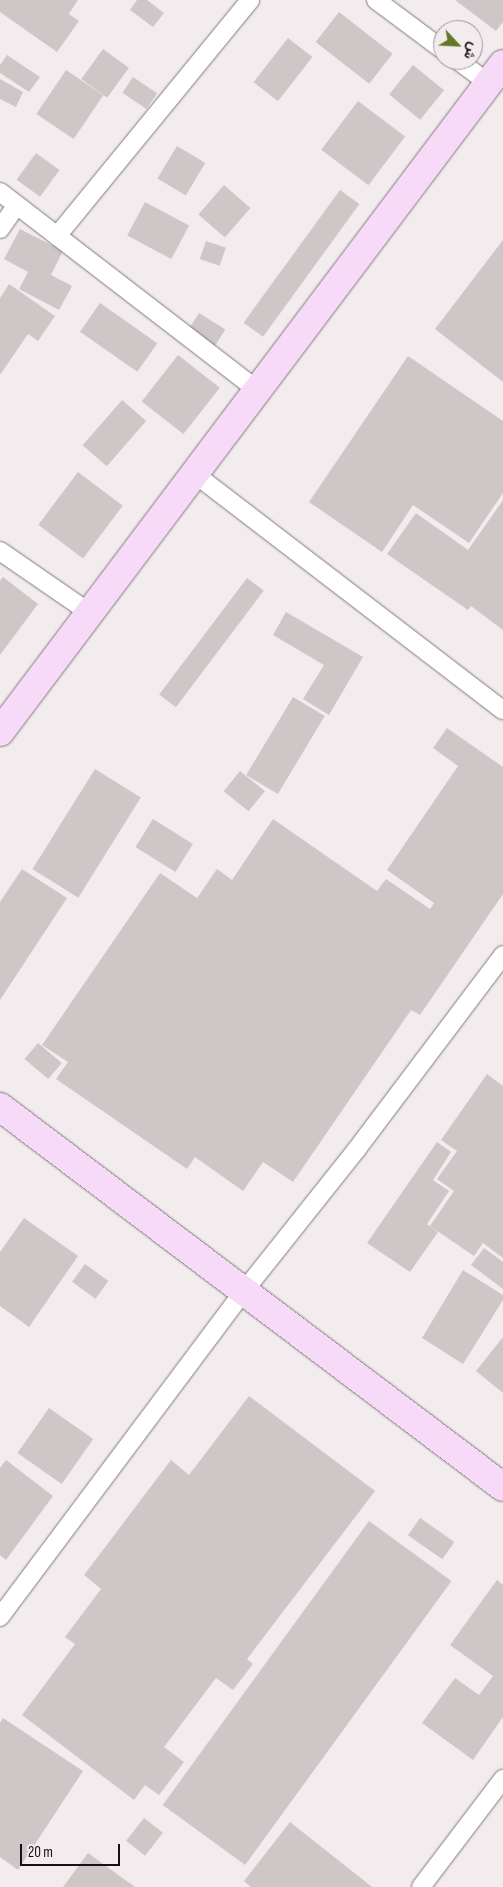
<!DOCTYPE html>
<html>
<head>
<meta charset="utf-8">
<style>
	body { margin:0 }
	#map { position:relative; width:503px; height:1887px; overflow:hidden; background:#f3ecee; font-family:"Sofia Sans Condensed",Vazirmatn,sans-serif }
	div>[style] { position:absolute }
	[style*='--x'] { left:calc(var(--x)*1px); top:calc(var(--y)*1px); width:calc(var(--w)*1px); rotate:calc(var(--a)*1deg) }
	.building>* { inset:0; background:#cec7c7; transform-origin:0 0 }
	.roads { filter:drop-shadow(0 0 1px #817a7d) drop-shadow(0 0 1px #817a7d) }
	.lane>* { height:18px; margin:-9px; padding:0 9px; transform-origin:9px; border-radius:9px; background:#fff }
	.secondary>* { height:28px; margin:-14px; padding:0 14px; transform-origin:14px; border-radius:14px; background:#f6daf8 }
	span { translate:-50% -50%; white-space:nowrap; text-align:center; line-height:1.15; -webkit-text-stroke:4px #f3ecee; paint-order:stroke }
	.north { position:absolute; left:433px; top:20px; width:50px; height:50px; box-sizing:border-box; background:#f3ecee; border:1px solid #9a9596; border-radius:50%; rotate:115deg; font-size:14px; font-weight:700; line-height:20px; text-align:center; color:#151213 }
	.north::after { content:''; display:block; margin:auto; width:18px; height:22px; background:#647727; clip-path:polygon(50% 0,100% 100%,50% 72%,0 100%) }
	.scale { position:absolute; left:20px; top:1844px; width:100px; height:22px; box-sizing:border-box; border:2px solid #151213; border-top:0; padding-left:6px; font-size:15px; line-height:18px; white-space:nowrap; color:#151213; -webkit-text-stroke:4px #f3ecee; paint-order:stroke }
</style>
</head>
<body>
<div id="map">
	<div class="building">
		<i style="clip-path:polygon(0 0,78px 0,69px 14px,79px 21px,57px 52px,0 12px)"></i>
		<i style="clip-path:polygon(137px 0,147px 0,164px 13px,153px 27px,130px 10px)"></i>
		<i style="clip-path:polygon(455px 0,503px 0,503px 22px,496px 31px)"></i>
		<i style="left:339px;top:12px;width:68px;height:38px;rotate:38deg"></i>
		<i style="left:288px;top:38px;width:31px;height:56px;rotate:38deg"></i>
		<i style="left:103px;top:49px;width:32px;height:37px;rotate:36deg"></i>
		<i style="clip-path:polygon(7px 55px,40px 77px,29px 92px,0 73px,0 65px)"></i>
		<i style="left:413px;top:65px;width:40px;height:38px;rotate:39deg"></i>
		<i style="left:66px;top:70px;width:45px;height:53px;rotate:34deg"></i>
		<i style="left:133px;top:77px;width:29px;height:19px;rotate:34deg"></i>
		<i style="clip-path:polygon(0 79px,23px 92px,16px 107px,0 99px)"></i>
		<i style="left:358px;top:101px;width:59px;height:61px;rotate:37deg"></i>
		<i style="left:177px;top:146px;width:33px;height:38px;rotate:31deg"></i>
		<i style="left:36px;top:153px;width:29px;height:33px;rotate:36deg"></i>
		<i style="left:224px;top:185px;width:35px;height:39px;rotate:41deg"></i>
		<i style="left:340px;top:190px;width:24px;height:164px;rotate:36deg"></i>
		<i style="left:145px;top:202px;width:50px;height:38px;rotate:28deg"></i>
		<i style="clip-path:polygon(20px 229px,63px 251px,51px 275px,72px 286px,59px 310px,19px 289px,28px 272px,4px 259px)"></i>
		<i style="clip-path:polygon(503px 240px,503px 382px,435px 329px)"></i>
		<i style="left:206px;top:241px;width:21px;height:19px;rotate:19deg"></i>
		<i style="clip-path:polygon(9px 284px,55px 316px,38px 341px,28px 334px,0 375px,0 298px)"></i>
		<i style="left:100px;top:303px;width:70px;height:35px;rotate:35deg"></i>
		<i style="left:199px;top:313px;width:31px;height:24px;rotate:32deg"></i>
		<i style="left:178px;top:355px;width:53px;height:59px;rotate:38deg"></i>
		<i style="clip-path:polygon(408px 356px,503px 421px,503px 493px,469px 543px,413px 505px,382px 552px,309px 502px)"></i>
		<i style="left:122px;top:400px;width:32px;height:60px;rotate:41deg"></i>
		<i style="left:78px;top:472px;width:56px;height:66px;rotate:37deg"></i>
		<i style="clip-path:polygon(503px 500px,503px 630px,471px 606px,468px 610px,387px 554px,416px 513px,468px 550px)"></i>
		<i style="clip-path:polygon(3px 577px,38px 604px,0 655px,0 581px)"></i>
		<i style="left:247px;top:578px;width:21px;height:146px;rotate:37deg"></i>
		<i style="clip-path:polygon(286px 612px,363px 657px,329px 715px,303px 699px,324px 665px,273px 635px)"></i>
		<i style="left:293px;top:697px;width:37px;height:91px;rotate:31deg"></i>
		<i style="clip-path:polygon(447px 728px,503px 767px,503px 894px,420px 1015px,411px 1010px,293px 1182px,263px 1162px,243px 1191px,195px 1157px,187px 1169px,56px 1079px,68px 1062px,42px 1045px,160px 873px,197px 898px,217px 869px,232px 880px,273px 819px,377px 891px,386px 879px,430px 909px,434px 903px,387px 870px,458px 766px,433px 748px)"></i>
		<i style="left:95px;top:769px;width:54px;height:118px;rotate:32deg"></i>
		<i style="left:240px;top:771px;width:32px;height:26px;rotate:39deg"></i>
		<i style="left:153px;top:819px;width:47px;height:33px;rotate:32deg"></i>
		<i style="clip-path:polygon(22px 869px,67px 898px,0 1000px,0 902px)"></i>
		<i style="left:38px;top:1043px;width:31px;height:21px;rotate:40deg"></i>
		<i style="clip-path:polygon(487px 1074px,503px 1086px,503px 1258px,483px 1243px,474px 1256px,430px 1226px,454px 1191px,437px 1179px,457px 1151px,441px 1140px)"></i>
		<i style="clip-path:polygon(437px 1142px,451px 1152px,433px 1180px,449px 1191px,427px 1224px,438px 1232px,410px 1272px,367px 1243px)"></i>
		<i style="clip-path:polygon(24px 1218px,78px 1256px,29px 1327px,0 1306px,0 1252px)"></i>
		<i style="clip-path:polygon(484px 1248px,503px 1262px,503px 1289px,471px 1265px)"></i>
		<i style="left:85px;top:1264px;width:29px;height:22px;rotate:36deg"></i>
		<i style="clip-path:polygon(463px 1270px,503px 1295px,503px 1300px,463px 1364px,422px 1338px)"></i>
		<i style="clip-path:polygon(503px 1337px,503px 1393px,476px 1371px)"></i>
		<i style="clip-path:polygon(249px 1396px,375px 1491px,247px 1659px,253px 1664px,233px 1690px,216px 1678px,164px 1747px,184px 1762px,159px 1795px,145px 1785px,134px 1800px,22px 1715px,75px 1644px,65px 1637px,101px 1589px,84px 1575px,171px 1460px,189px 1475px)"></i>
		<i style="left:49px;top:1408px;width:54px;height:55px;rotate:35deg"></i>
		<i style="clip-path:polygon(6px 1460px,53px 1496px,6px 1560px,0 1555px,0 1468px)"></i>
		<i style="left:420px;top:1518px;width:42px;height:21px;rotate:35deg"></i>
		<i style="left:369px;top:1521px;width:102px;height:351px;rotate:36deg"></i>
		<i style="clip-path:polygon(497px 1580px,503px 1585px,503px 1717px,473px 1760px,422px 1723px,455px 1678px,479px 1695px,493px 1676px,450px 1645px)"></i>
		<i style="clip-path:polygon(3px 1718px,83px 1771px,18px 1870px,0 1857px,0 1723px)"></i>
		<i style="left:144px;top:1818px;width:24px;height:29px;rotate:38deg"></i>
		<i style="clip-path:polygon(290px 1822px,372px 1887px,251px 1887px,244px 1881px)"></i>
		<i style="clip-path:polygon(88px 1853px,135px 1887px,63px 1887px)"></i>
	</div>
	<div class="roads">
		<div class="lane">
			<i style="--x:376;--y:0;--w:84;--a:36.7"></i>
			<i style="--x:457;--y:60;--w:39;--a:36"></i>
			<i style="--x:0;--y:192;--w:324;--a:37.6"></i>
			<i style="--x:0;--y:229;--w:29;--a:-55"></i>
			<i style="--x:57;--y:236;--w:305;--a:-50.7"></i>
			<i style="--x:195;--y:474;--w:388;--a:37.5"></i>
			<i style="--x:0;--y:551;--w:109;--a:34.6"></i>
			<i style="--x:0;--y:1617;--w:407;--a:-53.2"></i>
			<i style="--x:244;--y:1291;--w:181;--a:-51.5"></i>
			<i style="--x:357;--y:1149;--w:243;--a:-53"></i>
			<i style="--x:421;--y:1887;--w:136;--a:-52.8"></i>
		</div>
		<div class="secondary">
			<i style="--x:0;--y:732;--w:836;--a:-53.02"></i>
			<i style="--x:0;--y:1107;--w:630;--a:37.07"></i>
		</div>
	</div>
	<div class="north">ش</div>
	<div class="scale">20 m</div>
</div>
</body>
</html>
